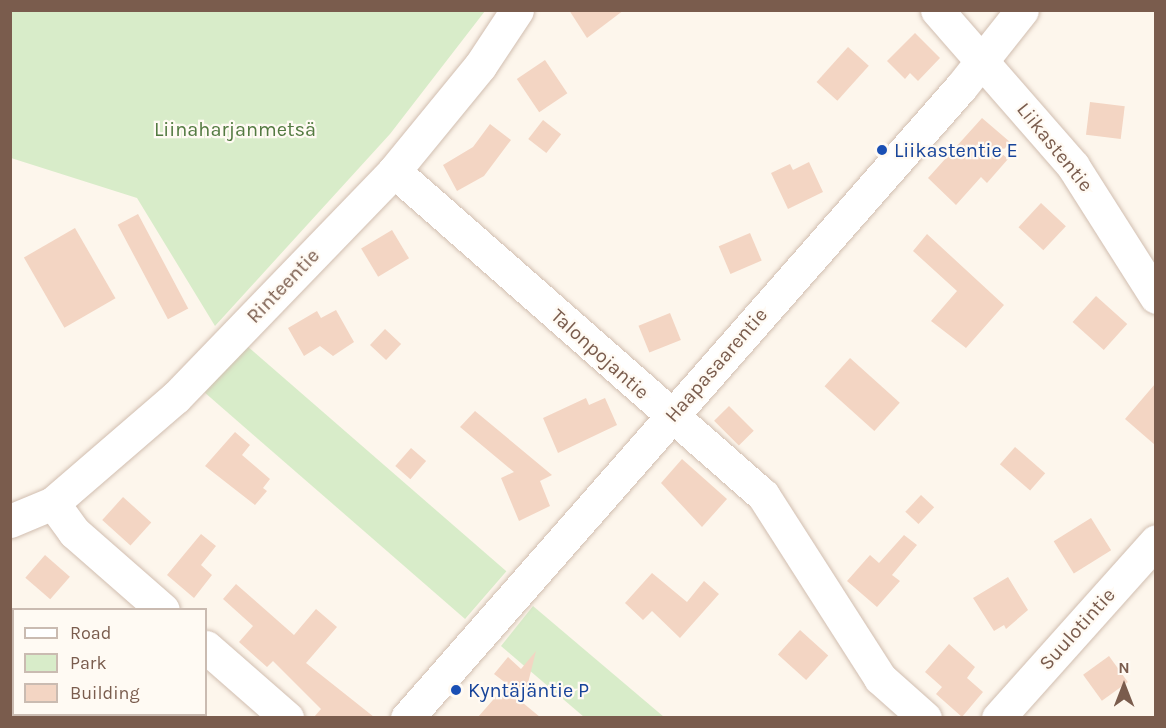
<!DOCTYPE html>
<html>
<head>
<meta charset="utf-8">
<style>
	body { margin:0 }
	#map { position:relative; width:1166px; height:728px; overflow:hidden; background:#fdf6ec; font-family:Karla,sans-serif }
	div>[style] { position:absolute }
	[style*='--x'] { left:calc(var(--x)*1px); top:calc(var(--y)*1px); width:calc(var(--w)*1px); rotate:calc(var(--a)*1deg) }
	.green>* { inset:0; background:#d8ecc9; transform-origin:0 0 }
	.building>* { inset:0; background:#f3d5c3; transform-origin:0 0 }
	.roads { filter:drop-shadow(0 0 2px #d1beb0) drop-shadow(0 0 2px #d1beb0) }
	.minor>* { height:33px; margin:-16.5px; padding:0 16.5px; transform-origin:16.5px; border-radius:16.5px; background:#fff }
	.dots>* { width:16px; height:16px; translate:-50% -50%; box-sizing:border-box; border:3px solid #fffaf3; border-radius:50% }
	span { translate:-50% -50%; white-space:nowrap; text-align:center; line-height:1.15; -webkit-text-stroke:4.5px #fffaf3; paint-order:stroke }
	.park-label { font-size:20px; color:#537a41 }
	.street-label { font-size:20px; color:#7a5c4d }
	.transit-label { font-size:20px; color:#164399 }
	.left { translate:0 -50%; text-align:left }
	.frame { position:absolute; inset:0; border:12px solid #7a5c4d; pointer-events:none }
	.legend { position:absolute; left:12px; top:608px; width:195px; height:108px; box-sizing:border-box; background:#fffaf3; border:2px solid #cabbb1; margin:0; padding:8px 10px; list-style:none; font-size:18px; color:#7a5c4d }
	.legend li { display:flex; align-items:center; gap:12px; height:30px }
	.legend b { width:30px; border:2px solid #cabbb1 }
	.north { position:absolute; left:1094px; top:656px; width:60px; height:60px; -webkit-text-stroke:4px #fffaf3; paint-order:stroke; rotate:0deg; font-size:16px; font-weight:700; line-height:24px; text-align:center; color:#7a5c4d }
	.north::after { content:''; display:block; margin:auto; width:21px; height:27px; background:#7a5c4d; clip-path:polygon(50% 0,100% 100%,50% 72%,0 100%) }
</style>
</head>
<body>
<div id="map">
	<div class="green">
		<i style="clip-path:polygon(10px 11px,11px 10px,485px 11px,390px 134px,215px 326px,137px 198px,11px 158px)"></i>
		<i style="left:246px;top:345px;width:345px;height:63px;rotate:41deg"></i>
		<i style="clip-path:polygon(533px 606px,664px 717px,584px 717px,501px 646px)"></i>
	</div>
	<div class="building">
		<i style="clip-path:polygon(569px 10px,624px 10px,587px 38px)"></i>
		<i style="clip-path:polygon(915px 33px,940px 58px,918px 81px,910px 73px,905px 79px,887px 61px)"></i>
		<i style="left:848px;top:47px;width:28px;height:47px;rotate:42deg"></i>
		<i style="left:545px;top:60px;width:40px;height:34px;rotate:56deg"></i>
		<i style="left:1090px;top:102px;width:35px;height:33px;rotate:7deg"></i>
		<i style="clip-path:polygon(982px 118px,1010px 142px,1001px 153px,1008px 159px,987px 183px,981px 177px,956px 205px,928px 178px)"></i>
		<i style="left:543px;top:120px;width:23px;height:24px;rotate:38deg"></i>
		<i style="clip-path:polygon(490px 124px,511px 140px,484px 176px,457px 191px,443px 165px,473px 147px)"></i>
		<i style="clip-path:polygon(809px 162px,823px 192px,788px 209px,771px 173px,790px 164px,793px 170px)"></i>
		<i style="left:1041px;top:203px;width:34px;height:33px;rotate:43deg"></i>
		<i style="left:138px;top:214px;width:107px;height:23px;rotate:62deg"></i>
		<i style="left:75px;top:228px;width:81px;height:59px;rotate:60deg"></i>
		<i style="left:392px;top:230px;width:33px;height:36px;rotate:59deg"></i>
		<i style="left:750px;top:233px;width:30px;height:34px;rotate:67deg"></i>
		<i style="clip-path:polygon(927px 234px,1004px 305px,966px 348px,931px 321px,957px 291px,913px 251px)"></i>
		<i style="left:1096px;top:296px;width:42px;height:35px;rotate:42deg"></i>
		<i style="clip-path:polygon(336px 310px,354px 342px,333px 356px,320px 346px,304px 356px,288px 328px,317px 311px,321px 318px)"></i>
		<i style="left:670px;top:313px;width:29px;height:34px;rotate:68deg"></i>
		<i style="left:385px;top:329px;width:22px;height:22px;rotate:43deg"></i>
		<i style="left:850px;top:358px;width:67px;height:38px;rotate:42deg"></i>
		<i style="clip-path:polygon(1155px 384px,1155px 445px,1125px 419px)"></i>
		<i style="clip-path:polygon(586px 398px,589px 405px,605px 398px,617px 425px,558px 453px,543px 418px)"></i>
		<i style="left:729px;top:406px;width:35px;height:21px;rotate:45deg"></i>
		<i style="clip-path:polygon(475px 411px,552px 475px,540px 481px,550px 506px,519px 521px,501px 478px,514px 472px,460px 427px)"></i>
		<i style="clip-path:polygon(235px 432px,250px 445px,242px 455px,270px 479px,263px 488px,267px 491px,255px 505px,205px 466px)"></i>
		<i style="left:1015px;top:447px;width:40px;height:23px;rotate:41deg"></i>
		<i style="left:411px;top:448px;width:20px;height:24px;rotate:41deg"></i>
		<i style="clip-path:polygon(682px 459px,727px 499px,702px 527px,661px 483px)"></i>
		<i style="left:921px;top:495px;width:18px;height:23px;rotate:43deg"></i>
		<i style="left:123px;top:497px;width:38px;height:31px;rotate:42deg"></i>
		<i style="left:1091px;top:518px;width:38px;height:44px;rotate:58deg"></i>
		<i style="clip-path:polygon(201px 534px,216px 546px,201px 565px,212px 575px,194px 598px,167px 575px)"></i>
		<i style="clip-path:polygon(904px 535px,917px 545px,892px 575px,900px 581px,877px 607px,847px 581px,870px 555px,879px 563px)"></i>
		<i style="left:45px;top:555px;width:33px;height:30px;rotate:41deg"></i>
		<i style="clip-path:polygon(652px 573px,687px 602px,704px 581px,719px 594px,680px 638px,652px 611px,643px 620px,625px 603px)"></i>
		<i style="clip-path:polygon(1008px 577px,1028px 610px,1006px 629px,1004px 625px,994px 631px,973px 598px)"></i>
		<i style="clip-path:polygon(236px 584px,294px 635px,316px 609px,337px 627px,306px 663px,374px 717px,314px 717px,321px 709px,273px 661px,267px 667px,239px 642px,253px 626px,223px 599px)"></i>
		<i style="left:800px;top:630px;width:38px;height:33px;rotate:42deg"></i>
		<i style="clip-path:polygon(949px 644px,975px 667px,967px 678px,983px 692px,962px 717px,936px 694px,942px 687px,925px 672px)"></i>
		<i style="clip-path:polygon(536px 651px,523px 703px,540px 717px,478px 717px,507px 684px,494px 674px,508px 657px,521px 669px)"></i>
		<i style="left:1109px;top:656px;width:32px;height:32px;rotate:54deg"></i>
	</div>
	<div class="roads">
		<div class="minor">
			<i style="--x:937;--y:10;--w:207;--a:48.9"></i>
			<i style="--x:1073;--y:166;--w:155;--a:57.6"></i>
			<i style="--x:394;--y:171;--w:491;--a:41.3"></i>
			<i style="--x:763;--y:495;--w:217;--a:57.4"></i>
			<i style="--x:880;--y:678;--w:60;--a:41.6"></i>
			<i style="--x:53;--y:503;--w:36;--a:54"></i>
			<i style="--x:74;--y:532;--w:118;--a:41.2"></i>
			<i style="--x:10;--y:521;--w:47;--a:-22.7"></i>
			<i style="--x:53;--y:503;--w:162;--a:-40.8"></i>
			<i style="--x:176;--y:397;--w:314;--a:-46"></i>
			<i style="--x:394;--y:171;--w:136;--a:-50.7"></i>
			<i style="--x:480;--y:66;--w:67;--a:-56.5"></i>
			<i style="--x:206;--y:647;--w:108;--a:41.2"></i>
			<i style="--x:407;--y:718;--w:840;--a:-48.72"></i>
			<i style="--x:961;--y:87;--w:98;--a:-51.6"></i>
			<i style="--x:998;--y:718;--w:237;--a:-48.2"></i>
		</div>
	</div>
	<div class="dots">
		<i style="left:882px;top:150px;background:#1a4fb4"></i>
		<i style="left:456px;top:690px;background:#1a4fb4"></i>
	</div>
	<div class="park-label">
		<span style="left:235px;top:129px">Liinaharjanmetsä</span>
	</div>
	<div class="street-label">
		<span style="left:1055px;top:147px;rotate:51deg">Liikastentie</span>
		<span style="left:283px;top:286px;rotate:-46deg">Rinteentie</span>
		<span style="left:600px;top:354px;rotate:42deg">Talonpojantie</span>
		<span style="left:716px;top:365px;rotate:-49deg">Haapasaarentie</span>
		<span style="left:1077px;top:629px;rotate:-48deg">Suulotintie</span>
	</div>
	<div class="transit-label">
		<span class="left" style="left:894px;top:150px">Liikastentie E</span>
		<span class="left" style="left:468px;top:690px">Kyntäjäntie P</span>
	</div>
	<div class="frame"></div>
	<ul class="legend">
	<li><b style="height:8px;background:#fff"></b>Road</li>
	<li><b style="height:16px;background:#d8ecc9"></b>Park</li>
	<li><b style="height:16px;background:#f3d5c3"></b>Building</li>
	</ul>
	<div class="north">N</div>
</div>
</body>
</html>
